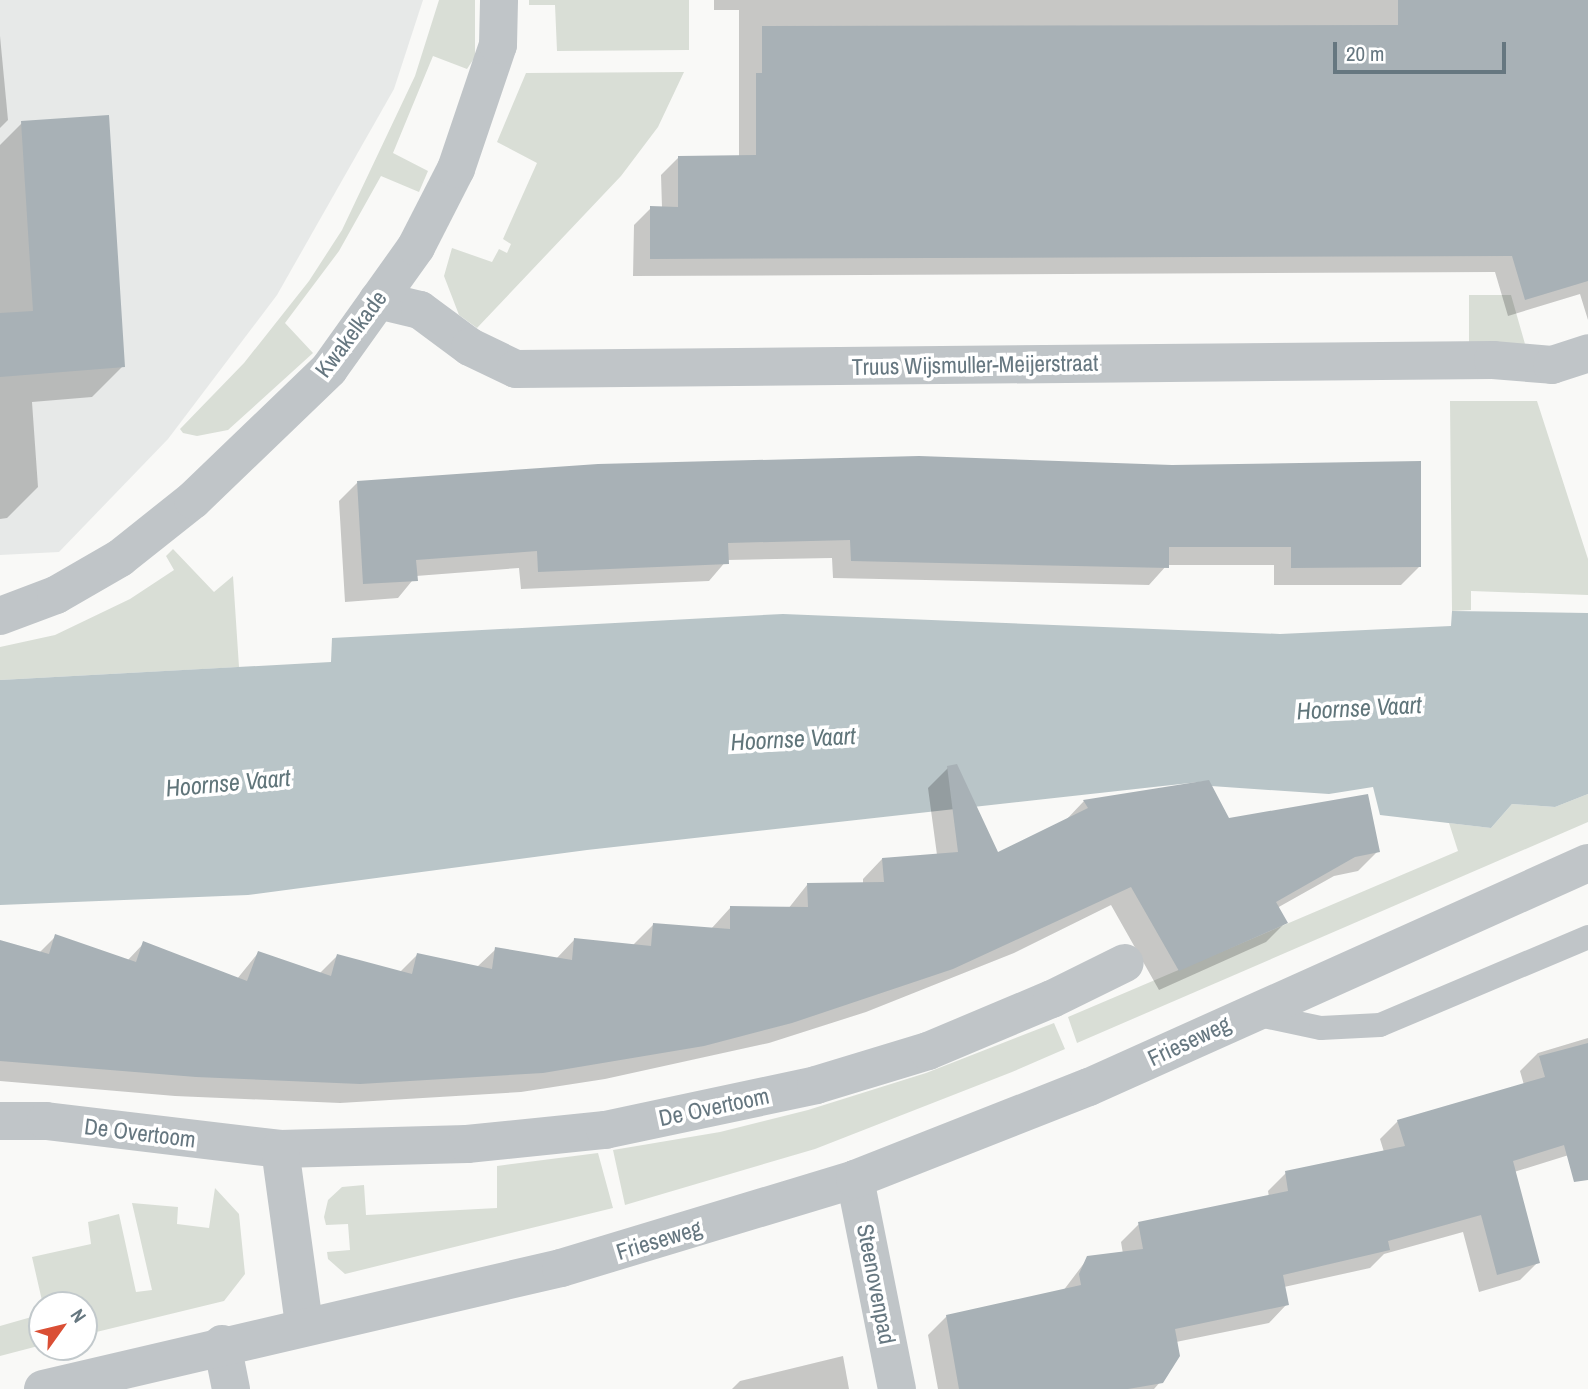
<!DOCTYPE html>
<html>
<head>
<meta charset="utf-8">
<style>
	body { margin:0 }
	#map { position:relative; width:1588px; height:1389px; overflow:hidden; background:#f9f9f7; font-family:"Archivo Narrow",sans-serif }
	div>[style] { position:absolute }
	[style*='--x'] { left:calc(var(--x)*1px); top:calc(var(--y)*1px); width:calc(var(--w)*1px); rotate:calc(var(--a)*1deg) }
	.built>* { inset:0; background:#e7e9e8 }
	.green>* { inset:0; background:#d9ded6 }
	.water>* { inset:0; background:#b9c5c8 }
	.shadow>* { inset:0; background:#0003 }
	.building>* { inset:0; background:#a8b1b6 }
	.lane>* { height:24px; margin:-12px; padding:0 12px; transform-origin:12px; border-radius:12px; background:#c0c5c8 }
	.street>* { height:38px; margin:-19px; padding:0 19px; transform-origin:19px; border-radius:19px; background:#c0c5c8 }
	span { translate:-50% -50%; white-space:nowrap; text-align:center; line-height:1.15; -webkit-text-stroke:7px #fff; paint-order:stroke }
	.street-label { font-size:23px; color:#667780 }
	.water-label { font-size:24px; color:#60757a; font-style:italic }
	.north { position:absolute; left:28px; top:1291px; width:70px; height:70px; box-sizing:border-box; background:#fff; border:2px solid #c2c9cc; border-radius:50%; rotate:56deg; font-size:19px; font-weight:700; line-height:28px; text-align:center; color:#667780 }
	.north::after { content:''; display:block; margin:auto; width:24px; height:32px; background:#da4f35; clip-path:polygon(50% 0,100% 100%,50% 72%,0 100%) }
	.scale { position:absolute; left:1333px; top:42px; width:173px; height:32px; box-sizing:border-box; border:4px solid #667780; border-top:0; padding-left:9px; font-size:21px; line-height:24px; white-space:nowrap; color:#667780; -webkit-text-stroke:5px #fff; paint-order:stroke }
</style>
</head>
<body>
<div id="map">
	<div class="built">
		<i style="clip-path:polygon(0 0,423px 0,394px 89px,277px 295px,168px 439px,59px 552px,0 555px)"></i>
	</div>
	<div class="green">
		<i style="clip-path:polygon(439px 0,475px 0,475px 57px,467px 69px,433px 56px,393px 153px,428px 171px,419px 192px,381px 176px,339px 251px,285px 323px,313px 353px,228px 430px,197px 436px,183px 433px,180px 429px,244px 363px,309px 281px,342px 230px,415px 76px)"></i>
		<i style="clip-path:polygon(529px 0,689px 0,689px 50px,557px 51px,555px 5px,529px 5px)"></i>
		<i style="clip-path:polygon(684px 72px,658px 127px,621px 176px,477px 328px,459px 315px,444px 276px,452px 248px,492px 262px,499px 249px,507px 253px,511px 244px,503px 239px,537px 163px,497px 142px,526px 73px)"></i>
		<i style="clip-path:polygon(1469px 295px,1511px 295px,1525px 344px,1469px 344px)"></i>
		<i style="clip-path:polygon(1450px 401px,1537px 401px,1588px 559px,1588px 595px,1471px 591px,1471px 610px,1452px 611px)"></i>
		<i style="clip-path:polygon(173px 549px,214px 592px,233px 576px,239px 667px,0 680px,0 647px,55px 635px,130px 599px,174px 570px,166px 556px)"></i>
		<i style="clip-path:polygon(1588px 794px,1588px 822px,1077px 1043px,1068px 1017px,1458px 851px,1449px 823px,1491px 828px,1512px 804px,1555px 807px)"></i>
		<i style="clip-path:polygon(1054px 1023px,1065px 1049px,1012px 1072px,815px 1149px,625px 1205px,613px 1150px,720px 1132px,808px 1110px,926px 1073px)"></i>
		<i style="clip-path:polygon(598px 1153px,613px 1208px,345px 1274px,328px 1259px,327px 1252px,350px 1250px,348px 1224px,326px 1225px,324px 1217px,328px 1200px,342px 1187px,364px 1185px,366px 1215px,497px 1208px,497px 1166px)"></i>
		<i style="clip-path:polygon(215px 1188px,239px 1214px,245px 1274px,224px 1301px,84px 1335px,84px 1305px,43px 1305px,32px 1257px,91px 1244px,88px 1222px,119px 1214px,136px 1292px,152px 1290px,132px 1203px,178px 1207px,177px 1224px,209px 1228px)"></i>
		<i style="clip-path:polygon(42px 1314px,42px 1345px,0 1356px,0 1326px)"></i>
	</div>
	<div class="water">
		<i style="clip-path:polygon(1452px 611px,1588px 613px,1588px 794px,1555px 807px,1512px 804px,1491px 828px,1380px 815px,1373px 787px,1329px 794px,1211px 786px,1208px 781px,587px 850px,248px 895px,0 905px,0 680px,331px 662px,332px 638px,783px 614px,1280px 634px,1451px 626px)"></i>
	</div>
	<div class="shadow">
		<i style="clip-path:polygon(714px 0,1588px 0,1588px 320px,1580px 294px,1508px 316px,1495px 272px,633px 276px,634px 225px,651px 208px,662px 208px,661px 175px,679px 157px,739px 157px,739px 10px,714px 10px)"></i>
		<i style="clip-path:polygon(0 36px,8px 120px,0 128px)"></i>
		<i style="clip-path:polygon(22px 123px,123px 366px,92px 397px,32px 402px,38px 487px,7px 518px,0 519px,0 145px)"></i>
		<i style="clip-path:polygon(919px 458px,1419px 567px,1401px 585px,1274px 585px,1274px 565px,1167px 565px,1149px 585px,833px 578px,832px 558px,727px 560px,709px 581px,521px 589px,519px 568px,416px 576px,398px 598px,345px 602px,339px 501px,357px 483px)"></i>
		<i style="clip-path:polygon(948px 768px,997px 855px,1065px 821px,1084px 801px,1228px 820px,1378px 851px,1358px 871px,1334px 876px,1277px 908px,1286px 922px,1266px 942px,1159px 990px,1111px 905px,1014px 953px,866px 1012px,769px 1043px,605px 1079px,521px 1092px,340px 1103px,175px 1096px,0 1081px,0 942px,39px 953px,56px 936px,127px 961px,144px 943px,237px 979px,258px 953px,319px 974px,337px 956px,400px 972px,417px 955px,477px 967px,496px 949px,556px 959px,575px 939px,633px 945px,653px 925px,711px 929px,731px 907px,788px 909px,807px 885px,863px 884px,863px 879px,882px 859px,937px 855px,928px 788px)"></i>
		<i style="clip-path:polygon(1588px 1038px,1588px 1149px,1514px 1172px,1538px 1262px,1520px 1280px,1479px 1292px,1463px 1232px,1384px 1254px,1370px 1268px,1284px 1287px,1287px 1304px,1269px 1323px,1176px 1342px,1161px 1381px,1154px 1389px,938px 1389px,928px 1335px,947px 1316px,1063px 1291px,1088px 1258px,1123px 1254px,1121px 1242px,1139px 1224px,1269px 1197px,1268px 1191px,1286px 1173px,1384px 1152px,1380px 1139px,1398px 1121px,1524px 1085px,1520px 1071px,1538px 1053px)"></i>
		<i style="clip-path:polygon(843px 1356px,849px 1389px,732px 1389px,740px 1381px)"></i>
	</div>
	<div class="building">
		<i style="clip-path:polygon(1398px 0,1588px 0,1588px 281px,1525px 300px,1512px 256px,650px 259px,650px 206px,678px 207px,678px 156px,756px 155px,756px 73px,762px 73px,762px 26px,1398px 25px)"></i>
		<i style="clip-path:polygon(109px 115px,125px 367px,0 377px,0 313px,33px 311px,21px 121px)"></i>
		<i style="clip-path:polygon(919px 456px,1172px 465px,1421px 461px,1421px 567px,1291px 568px,1291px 547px,1169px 547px,1169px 568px,851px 561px,850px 540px,728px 543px,729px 564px,538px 572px,537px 551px,416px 560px,418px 581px,363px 584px,357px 481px,598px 464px)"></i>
		<i style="clip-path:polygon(957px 764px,998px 852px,1088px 808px,1083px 800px,1209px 780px,1229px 818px,1368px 794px,1380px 852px,1355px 857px,1276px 902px,1288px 923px,1179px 971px,1131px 887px,953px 969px,792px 1023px,704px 1046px,543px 1073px,360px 1084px,196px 1077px,0 1061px,0 940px,49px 954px,55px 934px,136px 962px,143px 941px,247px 981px,258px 951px,331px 976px,337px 954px,412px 974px,417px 953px,492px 969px,495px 947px,572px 960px,574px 938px,651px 946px,653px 923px,730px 929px,730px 906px,808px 907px,807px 883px,884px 882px,882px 858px,958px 852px,947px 766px)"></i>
		<i style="clip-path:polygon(1588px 1043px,1588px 1180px,1574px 1182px,1564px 1145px,1513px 1161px,1540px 1263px,1497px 1275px,1481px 1215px,1388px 1241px,1390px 1250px,1283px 1275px,1289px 1305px,1175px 1329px,1180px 1356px,1163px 1383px,1128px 1389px,959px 1389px,946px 1315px,1081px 1285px,1079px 1274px,1087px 1256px,1143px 1249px,1138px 1222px,1288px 1191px,1285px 1171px,1405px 1146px,1397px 1120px,1545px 1077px,1539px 1056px)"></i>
	</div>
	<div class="lane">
		<i style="--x:1254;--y:1014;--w:68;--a:11.8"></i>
		<i style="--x:1321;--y:1028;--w:59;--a:-2.9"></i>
		<i style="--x:1380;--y:1025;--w:226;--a:-22.9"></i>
	</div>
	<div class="street">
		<i style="--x:378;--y:300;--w:43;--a:13.4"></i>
		<i style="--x:420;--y:310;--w:62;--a:36.5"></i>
		<i style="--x:470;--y:347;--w:51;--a:25.6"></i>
		<i style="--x:516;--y:369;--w:977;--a:-0.53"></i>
		<i style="--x:1493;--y:360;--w:59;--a:4.8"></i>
		<i style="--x:1552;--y:365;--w:38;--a:-18"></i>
		<i style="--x:0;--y:616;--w:60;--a:-20.6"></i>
		<i style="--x:56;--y:595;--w:74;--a:-30"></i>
		<i style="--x:120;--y:558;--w:93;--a:-38.5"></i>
		<i style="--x:193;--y:500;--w:189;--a:-43.9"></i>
		<i style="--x:329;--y:369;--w:150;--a:-54.5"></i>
		<i style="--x:416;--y:247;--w:88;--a:-62.9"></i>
		<i style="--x:456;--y:169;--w:131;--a:-71.3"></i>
		<i style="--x:498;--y:45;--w:45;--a:-88.7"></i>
		<i style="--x:0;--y:1121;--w:46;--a:0"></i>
		<i style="--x:46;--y:1121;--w:236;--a:6.8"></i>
		<i style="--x:280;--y:1149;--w:187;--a:-1.5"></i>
		<i style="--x:467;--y:1144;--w:139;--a:-5.8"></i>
		<i style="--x:605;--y:1130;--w:216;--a:-12"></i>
		<i style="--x:816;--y:1085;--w:117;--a:-16.9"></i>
		<i style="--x:928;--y:1051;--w:134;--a:-22.8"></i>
		<i style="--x:1052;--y:999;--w:81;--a:-26.3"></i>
		<i style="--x:280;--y:1149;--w:178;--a:82.2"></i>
		<i style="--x:855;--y:1179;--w:214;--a:78.7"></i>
		<i style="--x:222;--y:1344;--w:46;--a:78.7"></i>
		<i style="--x:43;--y:1389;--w:532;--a:-13.15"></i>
		<i style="--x:561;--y:1268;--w:307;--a:-16.8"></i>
		<i style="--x:855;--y:1179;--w:251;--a:-21.5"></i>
		<i style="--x:1089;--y:1087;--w:547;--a:-24.18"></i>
	</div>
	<div class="street-label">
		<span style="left:351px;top:334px;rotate:-53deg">Kwakelkade</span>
		<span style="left:975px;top:365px;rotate:-1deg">Truus Wijsmuller-Meijerstraat</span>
		<span style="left:1189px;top:1041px;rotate:-25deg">Frieseweg</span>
		<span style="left:714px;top:1107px;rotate:-12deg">De Overtoom</span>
		<span style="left:140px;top:1133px;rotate:7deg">De Overtoom</span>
		<span style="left:659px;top:1240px;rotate:-17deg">Frieseweg</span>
		<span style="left:876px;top:1284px;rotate:79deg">Steenovenpad</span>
	</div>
	<div class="water-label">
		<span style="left:1359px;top:708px;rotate:-3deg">Hoornse Vaart</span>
		<span style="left:793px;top:739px;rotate:-3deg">Hoornse Vaart</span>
		<span style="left:228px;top:783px;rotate:-5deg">Hoornse Vaart</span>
	</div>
	<div class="north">N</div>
	<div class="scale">20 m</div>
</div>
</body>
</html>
